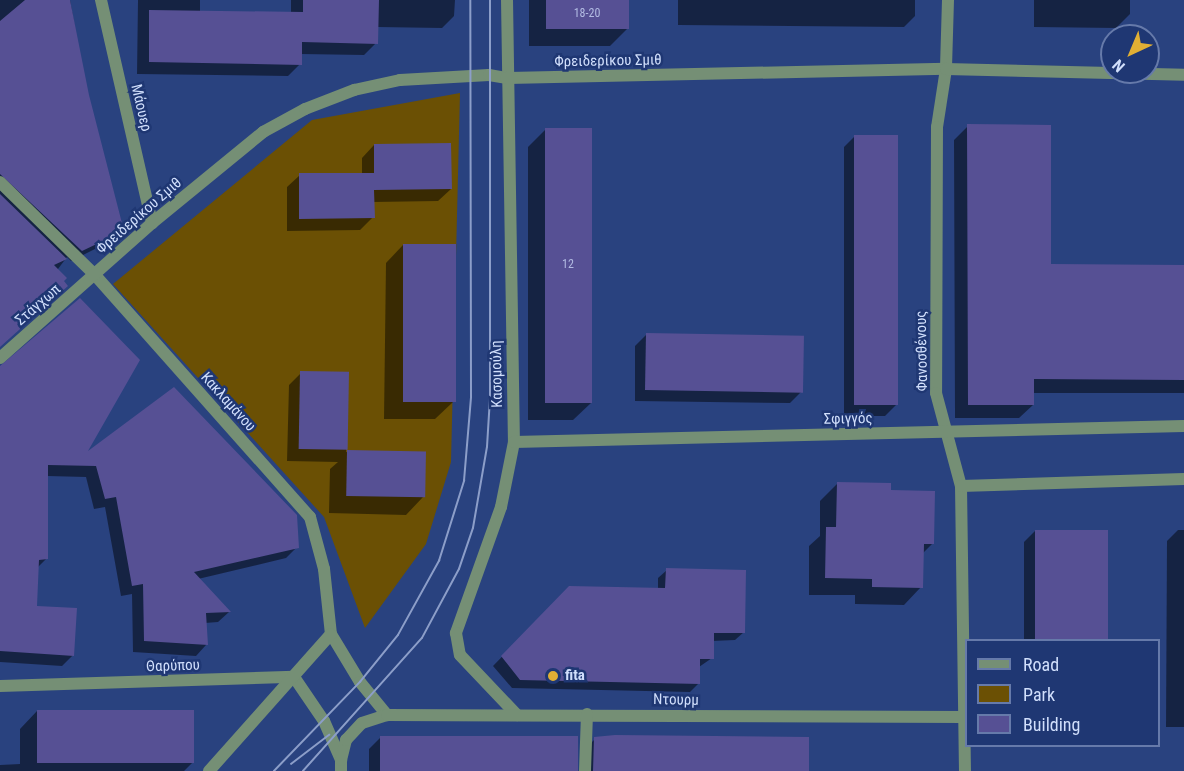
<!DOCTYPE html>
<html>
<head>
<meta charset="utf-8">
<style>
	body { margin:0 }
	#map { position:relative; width:1184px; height:771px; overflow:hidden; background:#29427f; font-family:"Roboto Condensed",sans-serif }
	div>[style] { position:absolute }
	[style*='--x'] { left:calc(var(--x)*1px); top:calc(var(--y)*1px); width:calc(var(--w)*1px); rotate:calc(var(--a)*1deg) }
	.green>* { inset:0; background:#6b5004 }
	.shadow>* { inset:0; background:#0007 }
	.building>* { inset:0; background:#565094; transform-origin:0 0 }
	.street>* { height:12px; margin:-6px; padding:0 6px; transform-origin:6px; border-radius:6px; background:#758f75 }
	.tram>* { height:1.5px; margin:-0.75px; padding:0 0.75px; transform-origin:0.75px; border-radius:0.75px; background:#8c9ec9 }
	.dots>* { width:16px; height:16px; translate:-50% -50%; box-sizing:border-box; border:3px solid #1f3773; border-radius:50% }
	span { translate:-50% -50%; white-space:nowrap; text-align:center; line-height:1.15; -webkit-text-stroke:5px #1f3773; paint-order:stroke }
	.number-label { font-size:12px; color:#b2bbe2 }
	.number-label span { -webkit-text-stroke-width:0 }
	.street-label { font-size:15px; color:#d1dffc }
	.poi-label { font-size:15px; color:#d1dffc; font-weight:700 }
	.left { translate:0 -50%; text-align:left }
	.legend { position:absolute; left:965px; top:639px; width:195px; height:108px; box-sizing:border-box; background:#1f3773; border:2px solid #667aaa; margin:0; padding:8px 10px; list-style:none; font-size:18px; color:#d1dffc }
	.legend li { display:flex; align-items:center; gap:12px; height:30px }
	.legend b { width:30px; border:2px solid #667aaa }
	.north { position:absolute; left:1100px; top:24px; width:60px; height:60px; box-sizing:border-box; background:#1f3773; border:2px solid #667aaa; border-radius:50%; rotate:224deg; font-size:16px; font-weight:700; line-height:24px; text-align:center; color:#d1dffc }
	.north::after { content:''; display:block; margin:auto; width:21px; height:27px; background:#e1af34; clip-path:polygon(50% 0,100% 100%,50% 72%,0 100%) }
</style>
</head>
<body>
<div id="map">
	<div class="green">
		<i style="clip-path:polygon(460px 93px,451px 462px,426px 544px,365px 628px,324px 517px,113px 284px,312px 120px)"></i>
	</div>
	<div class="shadow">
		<i style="clip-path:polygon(0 0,70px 0,87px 96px,122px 230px,111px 241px,71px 261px,67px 257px,0 346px)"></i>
		<i style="clip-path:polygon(138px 0,200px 0,200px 12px,291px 13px,291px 0,455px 0,454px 16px,442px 28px,377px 27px,376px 43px,364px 55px,300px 54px,300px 64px,288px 76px,137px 74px)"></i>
		<i style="clip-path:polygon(529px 0,627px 0,627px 29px,610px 46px,529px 46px)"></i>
		<i style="clip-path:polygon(678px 0,915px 0,915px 16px,904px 27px,678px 25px)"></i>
		<i style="clip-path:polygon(1034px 0,1130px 0,1130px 14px,1116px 28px,1034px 27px)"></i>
		<i style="clip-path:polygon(968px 126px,1049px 266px,1184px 266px,1184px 393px,1032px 393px,1033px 405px,1019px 418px,955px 418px,954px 140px)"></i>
		<i style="clip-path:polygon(545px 130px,591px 403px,573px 420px,528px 420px,528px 147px)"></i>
		<i style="clip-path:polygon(855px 136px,896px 405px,885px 416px,844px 416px,844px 147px)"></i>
		<i style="clip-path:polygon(374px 145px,451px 189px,438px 201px,373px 202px,373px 217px,360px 230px,287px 231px,287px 187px,300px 175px,362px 174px,362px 158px)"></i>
		<i style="clip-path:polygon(403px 245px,453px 402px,435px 419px,384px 419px,386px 263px)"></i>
		<i style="clip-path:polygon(646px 335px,801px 392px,790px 403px,635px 401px,635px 346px)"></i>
		<i style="clip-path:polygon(0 367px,83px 457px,297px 547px,286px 558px,198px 579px,229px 612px,218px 622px,205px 623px,206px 645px,196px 656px,133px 652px,132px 594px,121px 596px,105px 507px,94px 509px,86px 477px,47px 476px,47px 558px,37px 568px,35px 607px,73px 655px,62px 666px,0 662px)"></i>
		<i style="clip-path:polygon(301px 373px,347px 374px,346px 452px,424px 453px,423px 497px,406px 515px,329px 513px,330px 469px,338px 462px,287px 461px,289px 385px)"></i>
		<i style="clip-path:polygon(838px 483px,889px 492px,932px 544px,922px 554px,921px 587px,904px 605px,855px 604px,855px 595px,809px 595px,809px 546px,820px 536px,820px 501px)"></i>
		<i style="clip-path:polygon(1178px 530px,1184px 530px,1184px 727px,1166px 727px,1167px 541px)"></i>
		<i style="clip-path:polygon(1035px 531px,1107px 532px,1106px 640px,1024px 640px,1024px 542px)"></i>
		<i style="clip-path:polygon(667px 570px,744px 632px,735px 640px,712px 641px,712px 658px,699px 667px,698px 684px,690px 692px,512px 688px,493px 666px,569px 588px,658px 589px,658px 578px)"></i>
		<i style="clip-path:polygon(37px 711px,193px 762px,184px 771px,0 771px,0 765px,20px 764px,20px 729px)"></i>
		<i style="clip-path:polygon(380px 738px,575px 771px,369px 771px,369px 749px)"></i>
		<i style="clip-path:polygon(595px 739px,807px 771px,583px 771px,584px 750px)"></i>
	</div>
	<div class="building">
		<i style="clip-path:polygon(25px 0,70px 0,89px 95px,124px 231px,82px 251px,0 174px,0 21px)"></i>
		<i style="clip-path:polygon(303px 0,379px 0,378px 44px,302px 42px,302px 65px,149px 62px,149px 10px,303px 12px)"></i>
		<i style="left:546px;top:0;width:83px;height:29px"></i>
		<i style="clip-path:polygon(967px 124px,1051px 125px,1051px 264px,1184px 265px,1184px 380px,1034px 379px,1034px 405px,968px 405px)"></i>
		<i style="left:545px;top:128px;width:47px;height:275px"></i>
		<i style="left:854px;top:135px;width:44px;height:270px"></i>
		<i style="clip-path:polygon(451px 143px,452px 189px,374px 190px,375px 218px,299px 219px,299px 173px,374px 173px,374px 144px)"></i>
		<i style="clip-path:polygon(0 194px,67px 259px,54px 265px,67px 278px,64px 281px,68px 286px,0 347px)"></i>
		<i style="left:403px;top:244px;width:53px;height:158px"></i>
		<i style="clip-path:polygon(80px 298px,140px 360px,88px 451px,174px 387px,297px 515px,299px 548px,194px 572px,231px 612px,206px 613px,208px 645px,144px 641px,143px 584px,132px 586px,116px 497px,105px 499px,96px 466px,48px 465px,48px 559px,39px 560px,37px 606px,77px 608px,74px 656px,0 651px,0 366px)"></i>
		<i style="left:646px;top:333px;width:158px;height:57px;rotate:1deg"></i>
		<i style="left:300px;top:371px;width:49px;height:78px;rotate:1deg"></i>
		<i style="left:347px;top:450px;width:79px;height:46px;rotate:1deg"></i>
		<i style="clip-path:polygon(837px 482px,891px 483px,891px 490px,935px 491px,934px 544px,924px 544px,923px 588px,872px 587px,872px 579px,825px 578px,826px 527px,836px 527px)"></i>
		<i style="left:1035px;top:530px;width:73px;height:110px"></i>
		<i style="clip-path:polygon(666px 568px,746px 570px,745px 633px,714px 633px,714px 659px,700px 659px,700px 684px,520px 680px,501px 656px,569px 586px,665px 588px)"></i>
		<i style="left:37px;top:710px;width:157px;height:53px"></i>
		<i style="clip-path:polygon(615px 735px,809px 737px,809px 771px,593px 771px,594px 737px)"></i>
		<i style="left:380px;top:736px;width:198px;height:35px"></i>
	</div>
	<div class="street">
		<i style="--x:101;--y:0;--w:229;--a:77.1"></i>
		<i style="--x:507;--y:0;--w:442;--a:89.1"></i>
		<i style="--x:514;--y:442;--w:66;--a:101.3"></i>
		<i style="--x:501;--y:507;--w:134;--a:109.7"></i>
		<i style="--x:456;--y:633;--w:22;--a:80"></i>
		<i style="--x:460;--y:655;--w:83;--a:46.5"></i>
		<i style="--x:948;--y:0;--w:69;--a:91.7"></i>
		<i style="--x:946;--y:69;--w:59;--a:98.8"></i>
		<i style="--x:937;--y:127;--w:266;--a:90.2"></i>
		<i style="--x:936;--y:393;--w:96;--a:75"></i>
		<i style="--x:961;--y:486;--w:285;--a:89.2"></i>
		<i style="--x:0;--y:182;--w:133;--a:44.4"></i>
		<i style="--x:95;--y:275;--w:324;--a:48.4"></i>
		<i style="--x:310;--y:517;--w:54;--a:74.9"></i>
		<i style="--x:324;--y:569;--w:65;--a:83.9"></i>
		<i style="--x:331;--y:634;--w:56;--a:58.9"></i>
		<i style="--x:360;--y:682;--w:43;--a:50.7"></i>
		<i style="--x:0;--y:358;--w:203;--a:-41.6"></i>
		<i style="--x:152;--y:223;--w:144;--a:-39.3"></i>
		<i style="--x:263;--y:132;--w:48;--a:-28.7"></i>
		<i style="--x:305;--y:109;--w:53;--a:-21.2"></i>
		<i style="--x:354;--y:90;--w:47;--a:-12.3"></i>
		<i style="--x:400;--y:80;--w:89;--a:-3.2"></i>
		<i style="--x:489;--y:75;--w:17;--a:10"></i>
		<i style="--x:506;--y:78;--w:440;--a:-1.2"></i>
		<i style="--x:946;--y:69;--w:238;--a:1.4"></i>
		<i style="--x:514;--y:442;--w:670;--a:-1.37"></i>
		<i style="--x:961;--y:486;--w:223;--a:-1.8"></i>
		<i style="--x:294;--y:677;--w:53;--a:55.7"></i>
		<i style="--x:324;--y:721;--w:43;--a:66.4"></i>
		<i style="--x:341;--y:760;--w:11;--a:90"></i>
		<i style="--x:0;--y:686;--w:294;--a:-1.8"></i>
		<i style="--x:341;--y:760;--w:21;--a:-76"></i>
		<i style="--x:346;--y:740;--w:23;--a:-47"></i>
		<i style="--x:362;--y:723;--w:26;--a:-18"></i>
		<i style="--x:387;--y:715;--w:578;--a:0.2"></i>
		<i style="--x:209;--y:771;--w:183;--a:-48.3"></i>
		<i style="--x:585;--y:771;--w:57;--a:-88"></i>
	</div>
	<div class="tram">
		<i style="--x:291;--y:764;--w:48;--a:-37.3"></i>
		<i style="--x:274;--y:771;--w:124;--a:-46"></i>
		<i style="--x:360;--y:682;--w:60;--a:-51"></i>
		<i style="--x:398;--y:635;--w:85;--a:-61"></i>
		<i style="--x:439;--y:561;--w:84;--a:-72.6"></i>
		<i style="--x:464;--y:481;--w:84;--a:-85.2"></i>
		<i style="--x:471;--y:397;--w:397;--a:-90.1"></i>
		<i style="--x:303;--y:771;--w:178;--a:-48.2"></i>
		<i style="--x:422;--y:638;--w:78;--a:-61.8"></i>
		<i style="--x:459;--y:569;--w:43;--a:-71.1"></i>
		<i style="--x:473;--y:528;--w:82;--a:-80.2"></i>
		<i style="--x:487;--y:447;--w:49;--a:-86.5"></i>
		<i style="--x:490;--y:398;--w:398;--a:-90"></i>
	</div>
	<div class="dots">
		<i style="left:553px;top:676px;background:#e1af34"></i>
	</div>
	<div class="number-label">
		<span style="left:587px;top:14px">18-20</span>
		<span style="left:568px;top:265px">12</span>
	</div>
	<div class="street-label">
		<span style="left:608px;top:61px;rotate:-1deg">Φρειδερίκου Σμιθ</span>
		<span style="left:141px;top:108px;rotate:77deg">Μάουερ</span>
		<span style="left:139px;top:216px;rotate:-41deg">Φρειδερίκου Σμιθ</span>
		<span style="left:38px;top:305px;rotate:-41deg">Στάγχωπ</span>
		<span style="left:922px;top:351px;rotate:-91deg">Φανοσθένους</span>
		<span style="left:497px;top:374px;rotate:-91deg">Κασομούλη</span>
		<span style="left:228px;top:402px;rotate:48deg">Κακλαμάνου</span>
		<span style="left:848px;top:419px;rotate:-1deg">Σφιγγός</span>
		<span style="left:173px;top:666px;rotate:-2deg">Θαρύπου</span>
		<span style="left:676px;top:700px;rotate:1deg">Ντουρμ</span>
	</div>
	<div class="poi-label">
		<span class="left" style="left:565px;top:676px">fita</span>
	</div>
	<ul class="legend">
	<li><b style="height:8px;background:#758f75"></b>Road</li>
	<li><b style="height:16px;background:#6b5004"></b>Park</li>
	<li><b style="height:16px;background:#565094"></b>Building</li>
	</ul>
	<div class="north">N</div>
</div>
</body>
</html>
